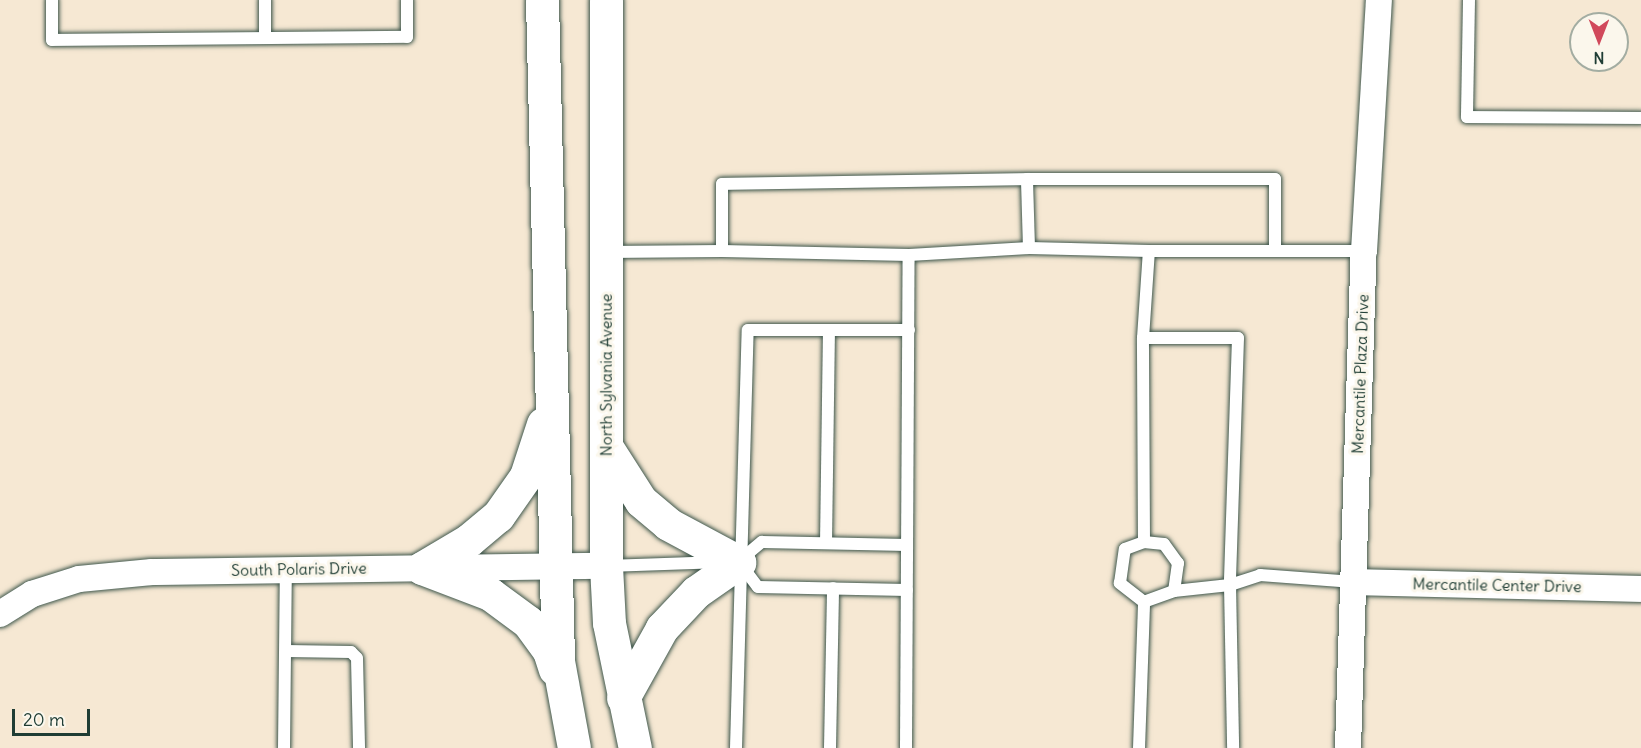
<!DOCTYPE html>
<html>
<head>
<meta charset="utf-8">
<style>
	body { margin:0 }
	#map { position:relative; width:1641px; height:748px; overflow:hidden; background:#f6e8d3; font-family:Delius,sans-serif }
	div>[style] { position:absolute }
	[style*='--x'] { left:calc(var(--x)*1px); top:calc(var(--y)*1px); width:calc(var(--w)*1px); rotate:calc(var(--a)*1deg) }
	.roads { filter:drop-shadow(0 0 2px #3f574c) drop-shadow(0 0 2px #3f574c) }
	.lane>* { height:12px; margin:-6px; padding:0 6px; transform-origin:6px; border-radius:6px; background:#fff }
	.street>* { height:26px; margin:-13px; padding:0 13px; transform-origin:13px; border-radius:13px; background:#fff }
	.secondary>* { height:33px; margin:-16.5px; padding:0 16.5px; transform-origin:16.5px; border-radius:16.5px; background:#fff }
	span { translate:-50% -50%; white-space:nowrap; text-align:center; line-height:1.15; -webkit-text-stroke:6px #fbf7ec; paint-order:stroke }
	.street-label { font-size:16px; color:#1f3d34 }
	.north { position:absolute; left:1569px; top:12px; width:60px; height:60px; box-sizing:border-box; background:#fbf7ec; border:2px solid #a3ada2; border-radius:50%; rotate:180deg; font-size:16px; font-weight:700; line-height:24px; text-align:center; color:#1f3d34 }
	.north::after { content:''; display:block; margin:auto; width:21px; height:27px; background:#d1495b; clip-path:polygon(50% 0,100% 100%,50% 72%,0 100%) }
	.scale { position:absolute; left:12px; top:709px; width:78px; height:27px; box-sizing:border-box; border:3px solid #1f3d34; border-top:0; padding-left:8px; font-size:18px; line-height:21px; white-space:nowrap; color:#1f3d34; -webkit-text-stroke:4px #fbf7ec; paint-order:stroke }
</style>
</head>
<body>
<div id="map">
	<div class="roads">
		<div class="lane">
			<i style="--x:52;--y:0;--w:40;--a:90"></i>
			<i style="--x:52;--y:40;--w:355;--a:-0.5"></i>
			<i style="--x:407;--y:37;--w:37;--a:-90"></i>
			<i style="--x:265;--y:0;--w:38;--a:90"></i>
			<i style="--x:1469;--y:0;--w:117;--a:91"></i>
			<i style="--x:1467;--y:117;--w:174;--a:0.3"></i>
			<i style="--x:1027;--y:179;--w:305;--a:179.1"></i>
			<i style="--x:722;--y:184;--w:67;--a:90"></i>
			<i style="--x:722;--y:251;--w:187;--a:1.2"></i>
			<i style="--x:909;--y:255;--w:120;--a:-3.3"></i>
			<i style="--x:1029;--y:248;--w:120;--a:1.4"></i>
			<i style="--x:1029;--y:248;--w:69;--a:-91.7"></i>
			<i style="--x:1027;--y:179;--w:248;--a:0"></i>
			<i style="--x:1275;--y:179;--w:72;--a:90"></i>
			<i style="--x:606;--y:252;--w:116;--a:-0.5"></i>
			<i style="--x:1143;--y:338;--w:87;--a:-86.1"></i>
			<i style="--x:1149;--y:251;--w:215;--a:0"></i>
			<i style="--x:1144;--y:542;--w:204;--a:-90.3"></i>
			<i style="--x:1143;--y:338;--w:95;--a:0"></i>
			<i style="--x:1238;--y:338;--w:247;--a:91.9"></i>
			<i style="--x:1230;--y:585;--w:32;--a:-18"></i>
			<i style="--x:1260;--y:575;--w:94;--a:4.3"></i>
			<i style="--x:1144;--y:542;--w:20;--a:6"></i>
			<i style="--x:1164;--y:544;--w:24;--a:54"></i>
			<i style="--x:1178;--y:563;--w:28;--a:98"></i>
			<i style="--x:1174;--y:591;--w:32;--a:160"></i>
			<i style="--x:1144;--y:602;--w:31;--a:-142"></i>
			<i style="--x:1120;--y:583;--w:34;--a:-82"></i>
			<i style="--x:1125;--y:549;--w:20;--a:-20"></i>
			<i style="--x:826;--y:543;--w:213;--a:-89.2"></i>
			<i style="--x:739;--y:561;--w:30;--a:-40"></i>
			<i style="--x:762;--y:542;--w:145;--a:1.2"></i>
			<i style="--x:739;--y:562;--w:31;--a:53"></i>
			<i style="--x:758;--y:587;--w:149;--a:1.2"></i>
			<i style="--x:607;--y:566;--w:115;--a:-2"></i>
			<i style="--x:1174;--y:591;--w:56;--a:-6.1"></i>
			<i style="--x:1230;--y:585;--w:163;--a:88.9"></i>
			<i style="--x:286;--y:651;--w:65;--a:0.9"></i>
			<i style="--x:351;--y:652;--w:8;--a:45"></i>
			<i style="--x:357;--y:658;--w:90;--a:88.7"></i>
			<i style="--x:284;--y:748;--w:179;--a:-89.4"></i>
			<i style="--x:736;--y:748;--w:418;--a:-88.4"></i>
			<i style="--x:748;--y:330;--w:161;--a:0"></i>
			<i style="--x:830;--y:748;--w:160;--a:-88.9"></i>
			<i style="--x:906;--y:748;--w:493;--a:-89.7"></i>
			<i style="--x:1139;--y:748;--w:146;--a:-88"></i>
		</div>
		<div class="street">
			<i style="--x:1354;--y:582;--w:287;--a:1.4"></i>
			<i style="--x:0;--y:614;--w:38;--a:-32"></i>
			<i style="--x:32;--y:594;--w:49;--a:-17.7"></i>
			<i style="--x:79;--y:579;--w:73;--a:-5.5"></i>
			<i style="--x:152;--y:572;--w:454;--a:-0.8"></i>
			<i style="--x:1348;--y:748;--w:497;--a:-88.2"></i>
			<i style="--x:1364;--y:251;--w:251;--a:-86.6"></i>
		</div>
		<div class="secondary">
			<i style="--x:542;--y:0;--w:661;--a:88.61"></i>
			<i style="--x:558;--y:661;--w:88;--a:79.6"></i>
			<i style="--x:606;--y:0;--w:566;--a:90"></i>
			<i style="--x:606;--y:566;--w:57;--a:87"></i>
			<i style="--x:609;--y:623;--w:128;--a:78.3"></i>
			<i style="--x:606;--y:446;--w:65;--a:57.5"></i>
			<i style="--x:641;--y:501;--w:35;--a:40"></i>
			<i style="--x:668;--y:524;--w:81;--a:28.2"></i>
			<i style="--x:739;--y:562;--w:52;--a:145.1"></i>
			<i style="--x:696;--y:592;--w:50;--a:133.4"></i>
			<i style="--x:662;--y:628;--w:80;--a:119.1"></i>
			<i style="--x:422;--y:568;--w:55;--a:-30.8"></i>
			<i style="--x:469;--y:540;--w:38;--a:-40"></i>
			<i style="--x:498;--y:516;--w:49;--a:-55"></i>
			<i style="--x:526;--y:476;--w:55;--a:-71.9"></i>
			<i style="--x:422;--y:568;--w:73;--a:20.9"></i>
			<i style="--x:490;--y:594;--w:47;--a:36.4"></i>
			<i style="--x:528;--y:622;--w:36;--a:54"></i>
			<i style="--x:549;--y:651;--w:19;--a:72"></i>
		</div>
	</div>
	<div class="street-label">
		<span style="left:1360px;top:374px;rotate:-88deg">Mercantile Plaza Drive</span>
		<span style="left:606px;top:375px;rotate:-90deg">North Sylvania Avenue</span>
		<span style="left:299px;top:569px;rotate:-1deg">South Polaris Drive</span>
		<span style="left:1497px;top:585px;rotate:1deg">Mercantile Center Drive</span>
	</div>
	<div class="north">N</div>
	<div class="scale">20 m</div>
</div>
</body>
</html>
